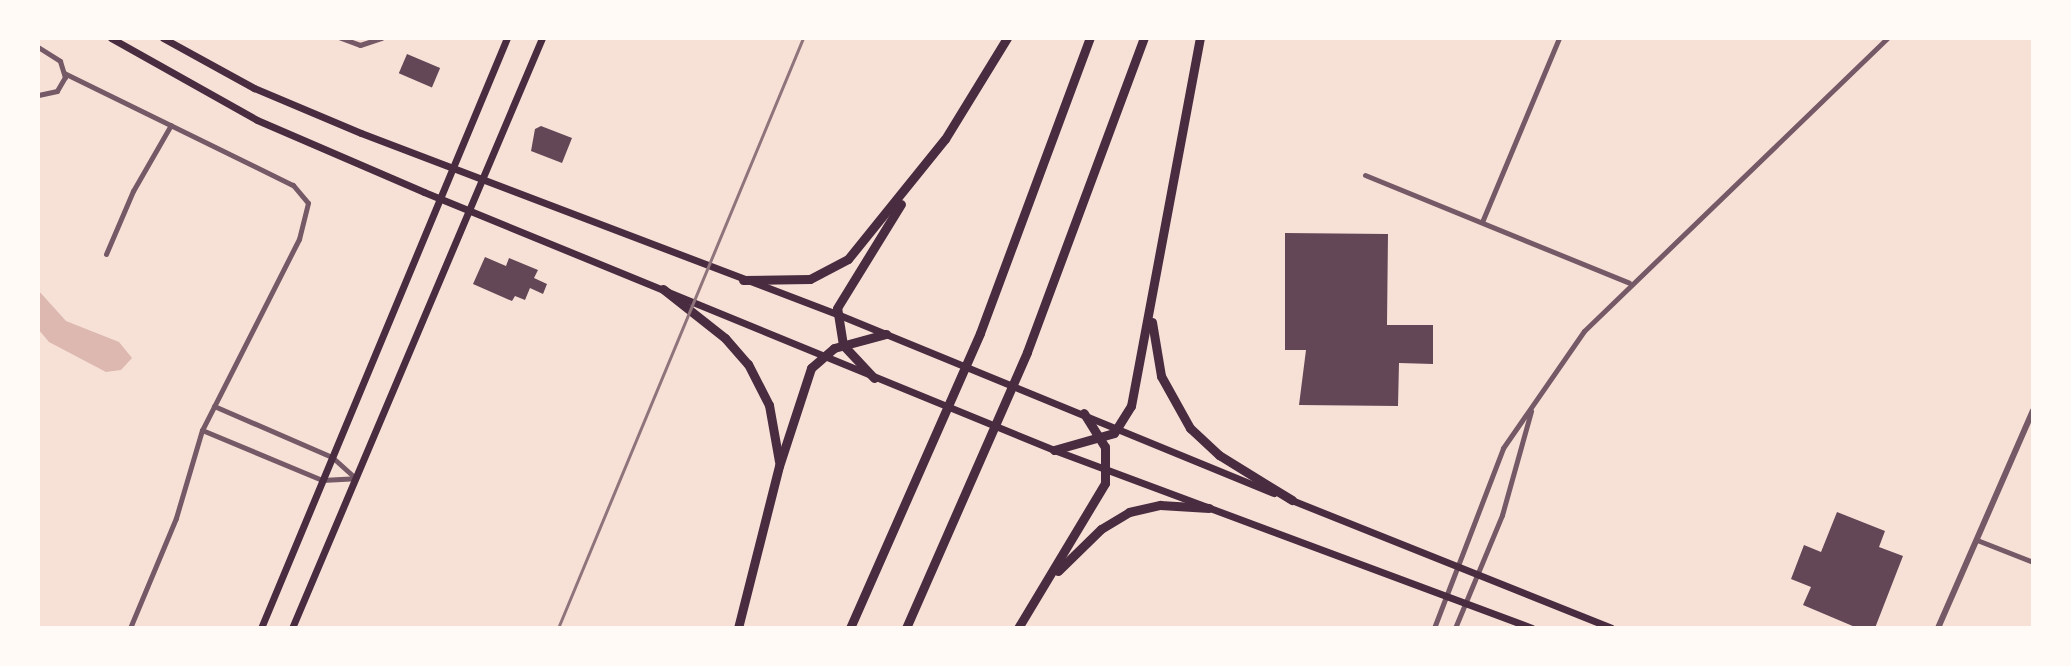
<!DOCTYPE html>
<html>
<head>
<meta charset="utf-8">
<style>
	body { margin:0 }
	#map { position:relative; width:2071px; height:666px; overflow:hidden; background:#f7e1d7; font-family:"Source Sans 3",sans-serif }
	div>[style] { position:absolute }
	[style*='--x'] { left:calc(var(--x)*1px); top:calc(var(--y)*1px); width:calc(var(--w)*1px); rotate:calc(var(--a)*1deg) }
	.water>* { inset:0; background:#dcb8b0 }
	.building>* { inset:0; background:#644757; transform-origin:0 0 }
	.minor>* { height:5px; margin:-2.5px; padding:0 2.5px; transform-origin:2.5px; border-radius:2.5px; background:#755966 }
	.tertiary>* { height:6px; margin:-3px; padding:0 3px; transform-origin:3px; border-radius:3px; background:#755966 }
	.secondary>* { height:7px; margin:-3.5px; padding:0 3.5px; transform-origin:3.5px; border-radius:3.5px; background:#4a2c40 }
	.motorway>* { height:9px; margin:-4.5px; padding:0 4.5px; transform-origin:4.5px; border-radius:4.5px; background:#4a2c40 }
	.rail>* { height:3px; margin:-1.5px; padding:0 1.5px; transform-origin:1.5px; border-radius:1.5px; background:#8f747c }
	span { translate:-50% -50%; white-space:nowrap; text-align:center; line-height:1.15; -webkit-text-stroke:6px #fffaf5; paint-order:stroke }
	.frame { position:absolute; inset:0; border:40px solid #fffaf5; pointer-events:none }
</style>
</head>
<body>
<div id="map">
	<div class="water">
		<i style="clip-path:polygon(38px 290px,66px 321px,119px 342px,132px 358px,121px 370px,106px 372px,49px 342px,38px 329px)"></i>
	</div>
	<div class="building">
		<i style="left:407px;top:54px;width:36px;height:21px;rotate:23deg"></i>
		<i style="clip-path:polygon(541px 126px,572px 138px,562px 163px,531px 151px,535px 129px)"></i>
		<i style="clip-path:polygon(1285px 233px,1388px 234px,1387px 325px,1433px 325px,1433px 364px,1399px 363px,1398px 406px,1299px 405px,1306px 350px,1285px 350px)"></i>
		<i style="clip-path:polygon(485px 257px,506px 266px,509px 258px,538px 270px,534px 278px,547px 284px,543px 294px,530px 288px,525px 300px,515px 296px,512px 301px,473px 284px)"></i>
		<i style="clip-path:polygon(1837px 512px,1885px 531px,1879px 547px,1903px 556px,1875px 628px,1855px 627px,1803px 605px,1811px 587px,1791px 579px,1804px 545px,1821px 552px)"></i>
	</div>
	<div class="minor">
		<i style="--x:341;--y:38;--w:20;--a:20"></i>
		<i style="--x:360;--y:45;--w:22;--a:-18"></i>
		<i style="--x:38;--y:47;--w:26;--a:32"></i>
		<i style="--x:60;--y:61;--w:17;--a:73"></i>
		<i style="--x:65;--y:77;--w:16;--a:120"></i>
		<i style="--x:57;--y:91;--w:19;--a:168"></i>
		<i style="--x:64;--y:73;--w:255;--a:26.1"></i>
		<i style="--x:293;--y:185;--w:23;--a:50"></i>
		<i style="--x:308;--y:203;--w:37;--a:104"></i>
		<i style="--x:299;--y:239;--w:214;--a:116.9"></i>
		<i style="--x:202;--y:430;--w:92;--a:106.5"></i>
		<i style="--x:176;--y:518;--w:119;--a:112.7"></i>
		<i style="--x:1365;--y:175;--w:285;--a:22.2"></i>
		<i style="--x:1482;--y:222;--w:199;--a:-67.3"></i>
		<i style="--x:106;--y:254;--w:69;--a:-66.8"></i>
		<i style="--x:133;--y:191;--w:76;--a:-60.1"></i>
		<i style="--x:214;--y:406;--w:129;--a:23.4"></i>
		<i style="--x:332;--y:457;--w:31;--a:42"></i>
		<i style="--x:202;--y:430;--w:130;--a:22.6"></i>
		<i style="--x:322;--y:480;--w:33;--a:-3"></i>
		<i style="--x:1977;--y:540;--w:60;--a:21.4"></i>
		<i style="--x:1434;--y:628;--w:193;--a:-69"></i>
		<i style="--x:1503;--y:448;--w:142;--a:-55.3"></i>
		<i style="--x:1584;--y:331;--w:421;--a:-44"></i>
		<i style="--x:1455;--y:628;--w:122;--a:-67.4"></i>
		<i style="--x:1502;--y:515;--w:108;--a:-74.4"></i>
	</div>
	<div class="tertiary">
		<i style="--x:1938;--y:628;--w:237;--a:-66.4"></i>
	</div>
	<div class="secondary">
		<i style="--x:111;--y:38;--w:167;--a:29.3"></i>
		<i style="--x:257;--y:120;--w:182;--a:23.3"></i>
		<i style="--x:424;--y:192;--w:681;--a:22.27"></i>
		<i style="--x:1054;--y:450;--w:510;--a:20.42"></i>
		<i style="--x:163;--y:38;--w:104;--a:28.8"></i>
		<i style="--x:254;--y:88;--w:116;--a:22.8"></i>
		<i style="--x:361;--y:133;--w:509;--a:20.82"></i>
		<i style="--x:837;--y:314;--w:472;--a:22.3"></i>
		<i style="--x:1289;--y:499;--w:347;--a:21.8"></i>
		<i style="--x:261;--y:628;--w:639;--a:-67.37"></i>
		<i style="--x:292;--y:628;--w:641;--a:-67.04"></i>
	</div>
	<div class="motorway">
		<i style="--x:743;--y:280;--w:67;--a:-0.9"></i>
		<i style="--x:810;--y:279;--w:43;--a:-27.8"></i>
		<i style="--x:848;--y:259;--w:154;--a:-51.1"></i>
		<i style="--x:945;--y:139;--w:119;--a:-58.5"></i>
		<i style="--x:663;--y:289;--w:79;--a:38.3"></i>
		<i style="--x:725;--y:338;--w:35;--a:49"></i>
		<i style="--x:748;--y:364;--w:46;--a:62.9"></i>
		<i style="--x:769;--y:405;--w:57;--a:79.9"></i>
		<i style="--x:1152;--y:322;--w:55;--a:80.5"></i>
		<i style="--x:1161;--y:376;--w:60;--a:60.9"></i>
		<i style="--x:1190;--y:428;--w:40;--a:43"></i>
		<i style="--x:1219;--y:455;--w:86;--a:31.7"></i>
		<i style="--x:874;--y:378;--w:45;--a:-133.2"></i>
		<i style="--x:843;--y:345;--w:37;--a:-99"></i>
		<i style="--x:837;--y:308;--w:122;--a:-58.4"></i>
		<i style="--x:1054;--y:450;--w:62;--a:-15.8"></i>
		<i style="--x:1114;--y:433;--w:32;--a:-58"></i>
		<i style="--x:1131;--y:406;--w:374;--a:-79.4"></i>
		<i style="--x:1058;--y:571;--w:60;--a:-44.3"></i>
		<i style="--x:1101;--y:529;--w:33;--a:-31"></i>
		<i style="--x:1129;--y:512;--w:32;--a:-13"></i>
		<i style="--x:1160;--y:505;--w:49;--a:3.5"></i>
		<i style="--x:738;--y:628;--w:167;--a:-75.8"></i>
		<i style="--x:779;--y:466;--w:103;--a:-71.9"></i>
		<i style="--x:811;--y:368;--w:30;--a:-41"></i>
		<i style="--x:834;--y:348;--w:54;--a:-15.1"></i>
		<i style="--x:850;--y:628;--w:322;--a:-66.2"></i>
		<i style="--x:980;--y:333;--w:315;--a:-69.6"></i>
		<i style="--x:906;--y:628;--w:301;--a:-66.3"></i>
		<i style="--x:1027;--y:352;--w:335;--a:-69.6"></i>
		<i style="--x:1018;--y:628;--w:169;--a:-59"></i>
		<i style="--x:1105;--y:483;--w:36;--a:-90"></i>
		<i style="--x:1105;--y:447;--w:40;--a:-122"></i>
	</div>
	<div class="rail">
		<i style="--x:558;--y:628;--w:639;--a:-67.45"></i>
	</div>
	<div class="frame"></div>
</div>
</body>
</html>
